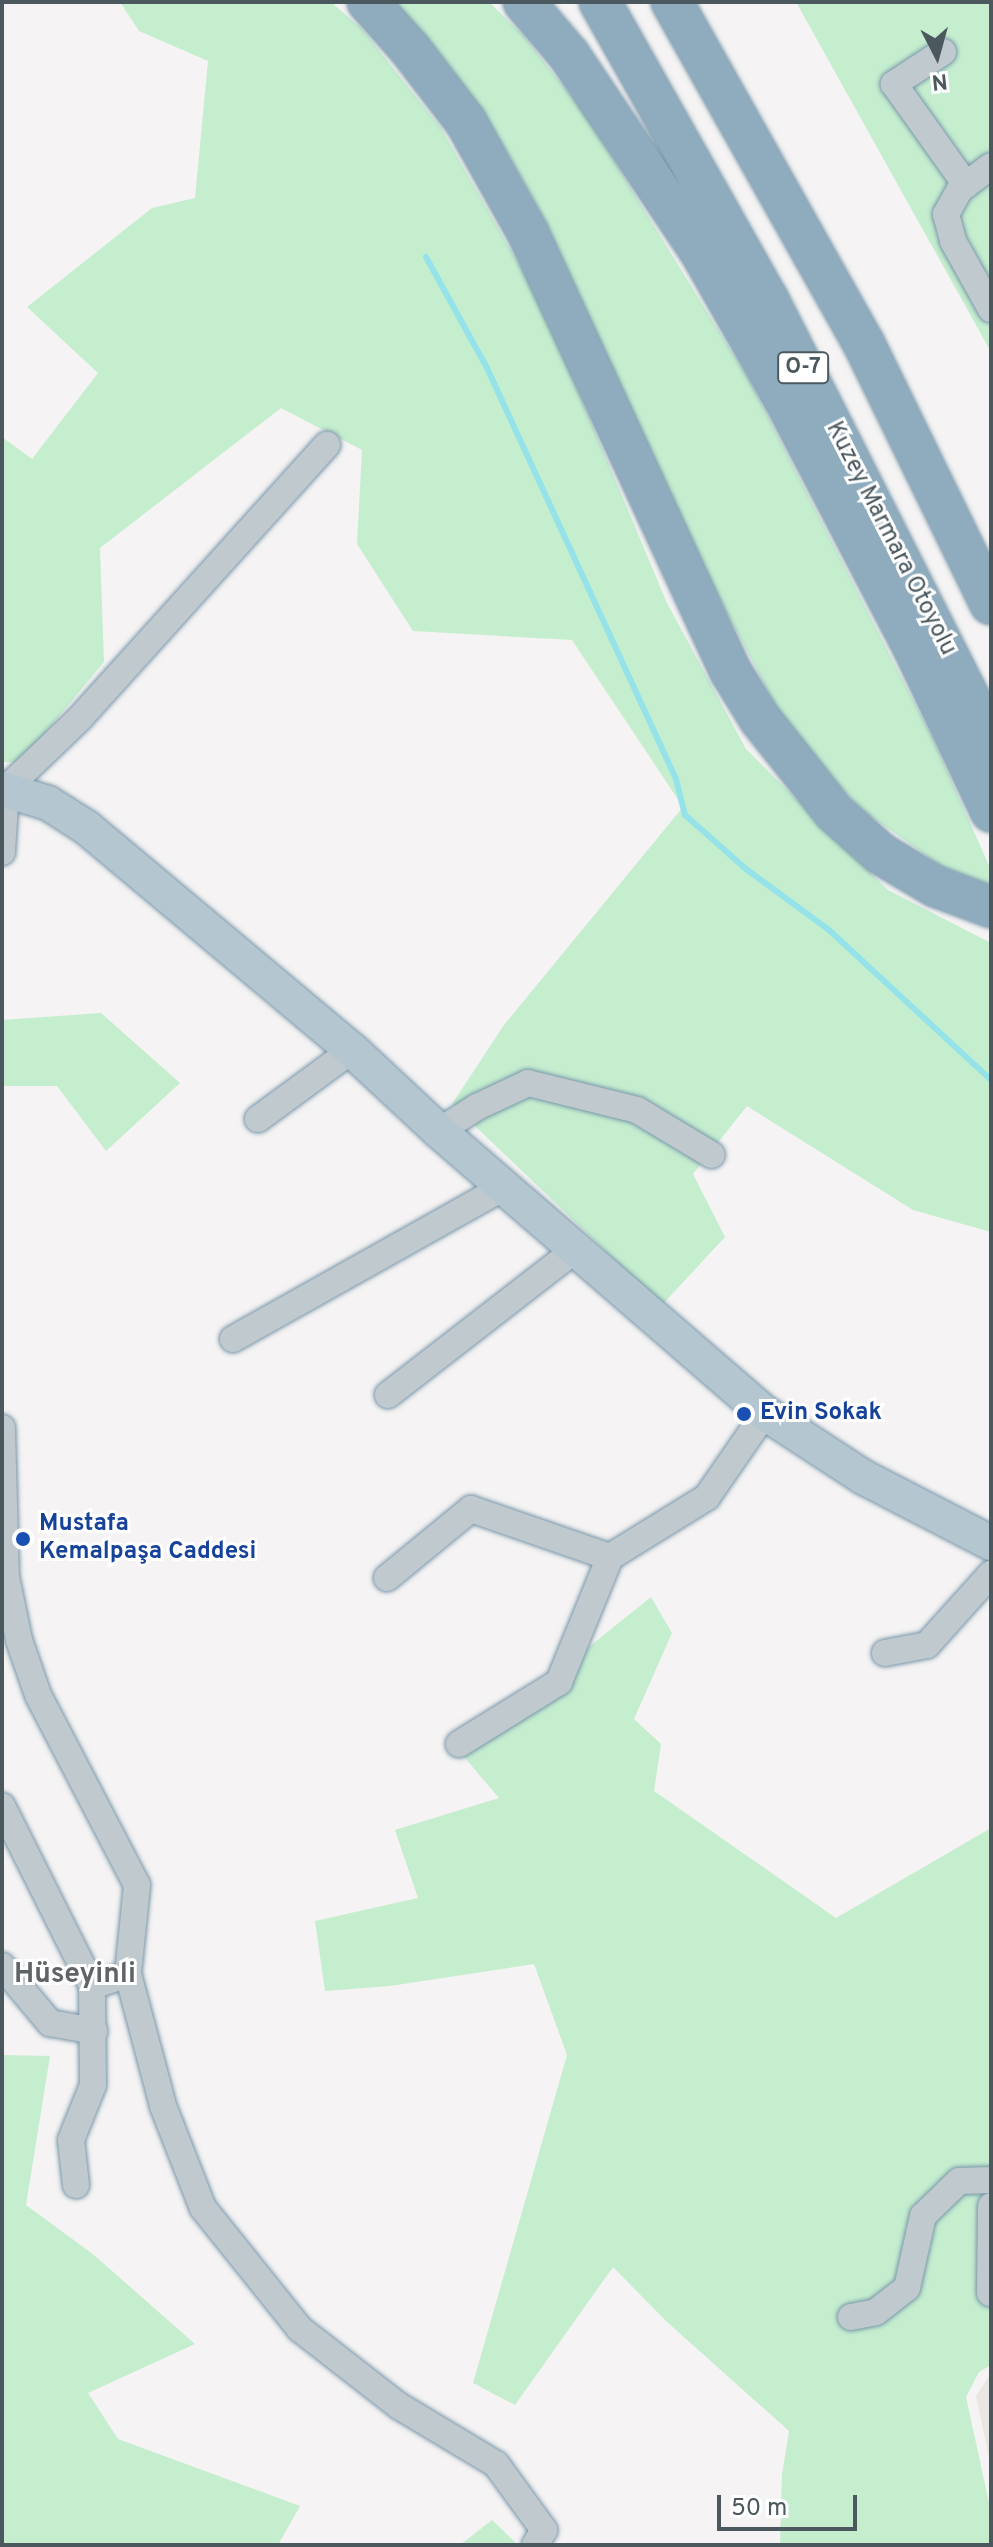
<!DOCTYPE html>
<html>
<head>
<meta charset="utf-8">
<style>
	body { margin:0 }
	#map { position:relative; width:993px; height:2547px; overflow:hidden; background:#f5f3f3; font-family:Overpass,sans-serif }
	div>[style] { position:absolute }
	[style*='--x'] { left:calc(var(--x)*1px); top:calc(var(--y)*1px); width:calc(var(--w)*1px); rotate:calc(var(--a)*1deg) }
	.commercial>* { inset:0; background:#eae6e1 }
	.green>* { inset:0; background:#c5eecf }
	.stream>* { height:6px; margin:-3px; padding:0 3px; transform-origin:3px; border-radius:3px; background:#95e3e9 }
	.roads { filter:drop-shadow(0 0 2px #7997aa) drop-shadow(0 0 2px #7997aa) }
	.minor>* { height:26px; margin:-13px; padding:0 13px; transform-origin:13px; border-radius:13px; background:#bfc9ce }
	.major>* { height:34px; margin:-17px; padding:0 17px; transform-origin:17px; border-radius:17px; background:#b4c6cf }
	.highway>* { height:40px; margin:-20px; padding:0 20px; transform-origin:20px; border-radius:20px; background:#8eacbe }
	.dots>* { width:22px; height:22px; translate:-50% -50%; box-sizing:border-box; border:4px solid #fff; border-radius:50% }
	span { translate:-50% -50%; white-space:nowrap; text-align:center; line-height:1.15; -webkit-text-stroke:6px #fff; paint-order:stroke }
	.shield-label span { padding:2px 6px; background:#fff; border:2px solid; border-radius:6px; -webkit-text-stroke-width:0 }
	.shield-label { font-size:22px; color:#4b595f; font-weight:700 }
	.street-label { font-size:24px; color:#4b595f }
	.transit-label { font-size:24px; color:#164399; font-weight:700 }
	.left { translate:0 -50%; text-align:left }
	.quarter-label { font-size:28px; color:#5f6467; font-weight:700 }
	.frame { position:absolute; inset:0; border:4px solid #4b595f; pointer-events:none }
	.north { position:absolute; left:897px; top:16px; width:80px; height:80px; -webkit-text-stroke:6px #fff; paint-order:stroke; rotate:174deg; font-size:22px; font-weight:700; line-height:32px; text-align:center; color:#4b595f }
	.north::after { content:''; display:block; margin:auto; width:28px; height:36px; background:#4b595f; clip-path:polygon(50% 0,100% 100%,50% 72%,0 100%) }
	.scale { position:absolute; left:717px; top:2495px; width:140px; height:36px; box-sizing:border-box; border:4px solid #4b595f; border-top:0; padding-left:10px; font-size:24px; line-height:28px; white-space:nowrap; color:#4b595f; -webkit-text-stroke:6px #fff; paint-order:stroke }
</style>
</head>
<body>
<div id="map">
	<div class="commercial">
		<i style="clip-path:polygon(991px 2373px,991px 2467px,976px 2396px)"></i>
	</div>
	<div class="green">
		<i style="clip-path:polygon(120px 2px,331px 2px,362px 29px,441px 128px,541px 303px,667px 603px,746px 749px,888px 890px,991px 943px,991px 1232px,913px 1210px,747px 1106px,693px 1174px,725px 1237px,662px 1305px,452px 1104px,504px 1025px,683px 807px,572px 640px,413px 631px,357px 544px,362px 450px,281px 408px,100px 548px,104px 662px,21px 762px,2px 762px,2px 437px,32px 459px,98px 373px,27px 307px,152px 208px,195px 198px,208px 61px,139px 31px)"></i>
		<i style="clip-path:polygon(390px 2px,489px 2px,523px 35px,585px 114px,749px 380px,932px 737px,991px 870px,991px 885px,943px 867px,866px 813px,816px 763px,778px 710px,704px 569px,543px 217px,507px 152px,466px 91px)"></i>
		<i style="clip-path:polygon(796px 2px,991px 2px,991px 352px)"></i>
		<i style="clip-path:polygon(101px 1013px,180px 1083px,106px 1151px,57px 1086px,2px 1086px,2px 1020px)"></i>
		<i style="clip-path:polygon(651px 1597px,672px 1633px,634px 1719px,661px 1744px,654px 1791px,836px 1918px,991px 1828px,991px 2365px,979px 2372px,966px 2397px,991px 2512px,991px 2545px,780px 2545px,782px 2474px,789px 2431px,666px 2321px,613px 2267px,515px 2405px,473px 2383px,567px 2055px,534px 1964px,390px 1986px,325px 1991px,315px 1921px,418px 1898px,395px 1830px,499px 1798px,459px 1751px)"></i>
		<i style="clip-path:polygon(2px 2055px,50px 2056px,26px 2205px,94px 2255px,195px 2344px,88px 2393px,118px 2439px,300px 2506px,278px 2545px,2px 2545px)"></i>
		<i style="clip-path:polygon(492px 2520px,518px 2545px,460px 2545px)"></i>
	</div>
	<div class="stream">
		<i style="--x:426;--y:257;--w:127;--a:61.2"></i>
		<i style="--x:487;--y:368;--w:452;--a:65.3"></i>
		<i style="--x:676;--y:779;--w:37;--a:76"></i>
		<i style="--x:685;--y:815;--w:81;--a:41.5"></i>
		<i style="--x:746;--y:869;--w:103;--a:36.3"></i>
		<i style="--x:829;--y:930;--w:221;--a:42.8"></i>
	</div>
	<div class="roads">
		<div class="minor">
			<i style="--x:943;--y:52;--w:59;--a:146.9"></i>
			<i style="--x:894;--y:84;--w:124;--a:54.5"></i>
			<i style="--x:991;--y:166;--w:39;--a:143"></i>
			<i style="--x:960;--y:189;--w:29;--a:119"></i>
			<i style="--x:946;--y:214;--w:28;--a:75"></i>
			<i style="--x:953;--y:241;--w:78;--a:60.8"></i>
			<i style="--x:2;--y:852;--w:63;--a:-86.4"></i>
			<i style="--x:6;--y:789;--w:104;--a:-43.8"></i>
			<i style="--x:81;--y:717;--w:367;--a:-47.9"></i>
			<i style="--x:258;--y:1119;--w:117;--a:-36.3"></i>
			<i style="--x:439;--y:1131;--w:45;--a:-32.3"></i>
			<i style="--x:477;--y:1107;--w:56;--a:-25.2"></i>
			<i style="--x:528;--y:1083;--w:112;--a:13.9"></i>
			<i style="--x:637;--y:1110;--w:87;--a:31"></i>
			<i style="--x:233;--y:1339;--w:311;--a:-29.3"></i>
			<i style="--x:388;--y:1395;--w:237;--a:-37.8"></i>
			<i style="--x:2;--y:1428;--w:149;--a:88.5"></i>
			<i style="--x:6;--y:1577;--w:64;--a:78.3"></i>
			<i style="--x:19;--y:1640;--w:58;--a:70.9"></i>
			<i style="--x:38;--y:1695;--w:214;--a:62.5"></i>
			<i style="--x:137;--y:1885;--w:89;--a:95.8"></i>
			<i style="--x:128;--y:1974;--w:137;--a:75.1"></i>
			<i style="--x:163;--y:2106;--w:110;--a:68.6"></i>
			<i style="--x:203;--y:2208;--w:155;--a:51.3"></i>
			<i style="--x:300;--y:2329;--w:125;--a:37.9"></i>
			<i style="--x:399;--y:2406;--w:113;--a:30.9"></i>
			<i style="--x:496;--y:2464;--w:82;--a:54"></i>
			<i style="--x:544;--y:2530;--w:17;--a:121"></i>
			<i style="--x:387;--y:1578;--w:109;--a:-39.4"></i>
			<i style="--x:471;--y:1509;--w:147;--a:19.1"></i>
			<i style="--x:885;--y:1653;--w:43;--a:-10.8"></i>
			<i style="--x:927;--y:1645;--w:96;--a:-48"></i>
			<i style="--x:459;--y:1744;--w:118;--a:-31.8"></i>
			<i style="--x:559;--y:1682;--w:135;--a:-67.8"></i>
			<i style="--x:610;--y:1557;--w:114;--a:-31.7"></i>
			<i style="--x:707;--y:1497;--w:102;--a:-55.4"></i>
			<i style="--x:2;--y:1806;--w:201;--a:63.4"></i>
			<i style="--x:2;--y:1966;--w:75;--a:49.9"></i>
			<i style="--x:50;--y:2023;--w:45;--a:10.3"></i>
			<i style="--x:76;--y:2185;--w:45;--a:-96.3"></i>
			<i style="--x:71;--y:2140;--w:59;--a:-68.2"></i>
			<i style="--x:93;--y:2085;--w:99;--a:-90.6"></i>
			<i style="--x:92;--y:1986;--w:38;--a:-18"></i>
			<i style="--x:990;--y:2293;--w:87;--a:-89.3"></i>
			<i style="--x:851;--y:2317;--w:25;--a:-11"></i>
			<i style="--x:876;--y:2312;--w:39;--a:-38"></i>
			<i style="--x:907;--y:2288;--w:74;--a:-77.5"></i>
			<i style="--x:923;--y:2216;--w:50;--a:-44.2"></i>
			<i style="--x:959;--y:2181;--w:32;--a:-2"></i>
		</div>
		<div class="major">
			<i style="--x:2;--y:789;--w:48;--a:16.9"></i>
			<i style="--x:48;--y:803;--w:45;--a:32.3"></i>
			<i style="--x:86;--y:827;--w:347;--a:40"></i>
			<i style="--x:352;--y:1050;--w:119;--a:43"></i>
			<i style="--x:439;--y:1131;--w:431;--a:40.9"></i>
			<i style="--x:765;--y:1413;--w:117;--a:33.1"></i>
			<i style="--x:863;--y:1477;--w:144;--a:27.3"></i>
		</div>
		<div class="highway">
			<i style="--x:368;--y:2;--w:63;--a:48.2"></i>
			<i style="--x:410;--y:49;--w:92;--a:52.5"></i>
			<i style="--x:466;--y:122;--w:127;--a:60.8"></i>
			<i style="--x:528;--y:233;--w:484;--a:65.2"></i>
			<i style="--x:731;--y:672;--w:55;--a:58.3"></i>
			<i style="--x:760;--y:719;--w:119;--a:51.5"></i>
			<i style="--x:834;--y:812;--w:63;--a:41.8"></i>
			<i style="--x:881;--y:854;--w:63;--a:30.7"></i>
			<i style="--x:935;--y:886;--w:60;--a:20.6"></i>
			<i style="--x:524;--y:2;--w:70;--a:49.7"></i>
			<i style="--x:569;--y:55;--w:237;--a:56.2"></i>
			<i style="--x:701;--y:252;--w:172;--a:60.5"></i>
			<i style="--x:786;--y:402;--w:275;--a:62.5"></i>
			<i style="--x:913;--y:646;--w:183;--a:64.7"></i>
			<i style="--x:600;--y:2;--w:340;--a:60.6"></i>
			<i style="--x:767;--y:298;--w:496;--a:63.2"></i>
			<i style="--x:672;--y:2;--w:392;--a:60.7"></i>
			<i style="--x:864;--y:344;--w:289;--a:64"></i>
		</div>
	</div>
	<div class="dots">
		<i style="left:744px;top:1414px;background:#1a4fb4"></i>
		<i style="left:23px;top:1539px;background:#1a4fb4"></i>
	</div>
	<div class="shield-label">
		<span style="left:803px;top:368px">O-7</span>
	</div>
	<div class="street-label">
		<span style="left:890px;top:539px;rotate:63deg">Kuzey Marmara Otoyolu</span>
	</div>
	<div class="transit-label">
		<span class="left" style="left:760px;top:1414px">Evin Sokak</span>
		<span class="left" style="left:39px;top:1539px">Mustafa<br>Kemalpaşa Caddesi</span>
	</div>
	<div class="quarter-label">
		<span style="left:75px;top:1975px">Hüseyinli</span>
	</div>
	<div class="frame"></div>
	<div class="north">N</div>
	<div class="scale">50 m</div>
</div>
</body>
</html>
